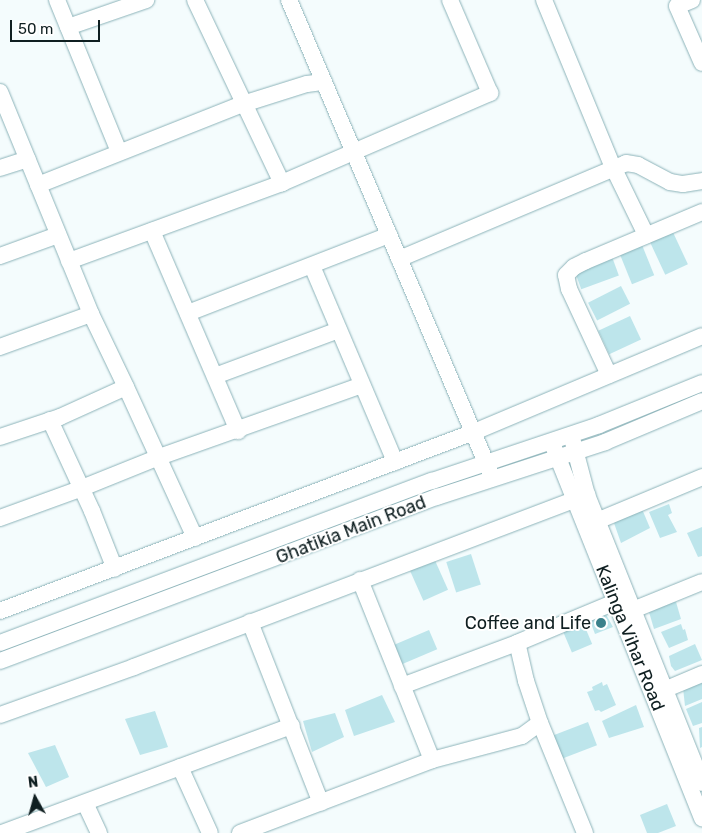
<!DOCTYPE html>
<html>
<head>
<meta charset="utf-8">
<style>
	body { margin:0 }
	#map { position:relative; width:702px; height:833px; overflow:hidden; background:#f4fcfd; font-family:Rubik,sans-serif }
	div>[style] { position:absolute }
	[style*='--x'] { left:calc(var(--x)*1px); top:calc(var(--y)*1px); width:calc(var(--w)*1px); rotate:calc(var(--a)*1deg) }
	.building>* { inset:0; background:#bde5eb; transform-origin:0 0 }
	.roads { filter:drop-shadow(0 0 1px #8cb3b9) drop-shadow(0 0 1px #8cb3b9) }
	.minor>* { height:16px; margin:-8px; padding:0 8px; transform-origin:8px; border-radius:8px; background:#fff }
	.dots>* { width:14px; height:14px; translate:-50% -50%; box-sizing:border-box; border:2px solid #fff; border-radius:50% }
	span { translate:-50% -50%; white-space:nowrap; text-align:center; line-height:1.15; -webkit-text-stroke:4px #fff; paint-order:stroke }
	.street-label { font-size:18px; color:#0f1f21 }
	.poi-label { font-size:18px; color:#0f1f21 }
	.right { translate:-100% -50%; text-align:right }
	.north { position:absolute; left:10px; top:773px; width:50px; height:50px; -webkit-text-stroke:4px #fff; paint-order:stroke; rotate:353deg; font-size:14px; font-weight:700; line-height:20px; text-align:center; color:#0f1f21 }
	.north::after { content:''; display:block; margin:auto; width:18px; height:22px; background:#0f1f21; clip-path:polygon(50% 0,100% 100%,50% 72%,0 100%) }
	.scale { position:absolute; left:10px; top:20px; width:90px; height:22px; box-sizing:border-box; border:2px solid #0f1f21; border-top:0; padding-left:6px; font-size:15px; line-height:18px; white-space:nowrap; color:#0f1f21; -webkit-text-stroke:4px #fff; paint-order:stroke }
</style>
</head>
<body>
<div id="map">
	<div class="building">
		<i style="left:671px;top:228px;width:40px;height:25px;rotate:65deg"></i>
		<i style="left:640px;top:240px;width:38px;height:24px;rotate:68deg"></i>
		<i style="left:611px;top:254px;width:23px;height:40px;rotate:70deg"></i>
		<i style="left:621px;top:286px;width:20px;height:37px;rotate:63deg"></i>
		<i style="left:630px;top:316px;width:26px;height:35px;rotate:65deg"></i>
		<i style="clip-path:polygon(669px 504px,672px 513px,668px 515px,677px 532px,660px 538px,649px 512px)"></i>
		<i style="clip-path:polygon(642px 509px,650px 528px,621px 543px,614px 523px,624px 515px)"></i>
		<i style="clip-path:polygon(702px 527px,702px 556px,698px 557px,687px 533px)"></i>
		<i style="left:471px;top:554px;width:32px;height:26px;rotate:72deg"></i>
		<i style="left:433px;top:556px;width:37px;height:27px;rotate:66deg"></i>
		<i style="clip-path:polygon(669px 602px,676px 602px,681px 619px,654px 629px,649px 612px)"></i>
		<i style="clip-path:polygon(604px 611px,613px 627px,595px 634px,589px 618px)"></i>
		<i style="left:582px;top:620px;width:26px;height:22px;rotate:67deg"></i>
		<i style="clip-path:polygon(681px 624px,683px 630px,685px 629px,688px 640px,669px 648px,661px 632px)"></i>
		<i style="left:429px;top:630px;width:21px;height:39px;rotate:67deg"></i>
		<i style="clip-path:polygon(695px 644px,702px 660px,675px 671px,671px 666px,669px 656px)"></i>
		<i style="clip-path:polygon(702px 678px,702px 699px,685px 706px,683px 688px)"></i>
		<i style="clip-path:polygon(602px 682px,603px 686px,607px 684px,616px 705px,601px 712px,599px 710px,595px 711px,587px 692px,593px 690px,592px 687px)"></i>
		<i style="clip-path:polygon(382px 695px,395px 722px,354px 736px,345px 710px)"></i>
		<i style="clip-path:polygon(702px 702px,702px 723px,693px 726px,686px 709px)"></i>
		<i style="clip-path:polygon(636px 705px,644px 727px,609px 738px,602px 721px)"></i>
		<i style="clip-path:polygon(155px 711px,168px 747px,140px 755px,125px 719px)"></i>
		<i style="clip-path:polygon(335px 713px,344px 737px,312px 752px,303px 721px)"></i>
		<i style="left:588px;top:722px;width:25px;height:39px;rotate:69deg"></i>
		<i style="clip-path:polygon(702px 727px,702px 747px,700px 748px,699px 728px)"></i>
		<i style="clip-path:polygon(55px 745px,69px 777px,46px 787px,28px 753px)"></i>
		<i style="clip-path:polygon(667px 804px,676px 826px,658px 833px,647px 833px,640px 815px)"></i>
	</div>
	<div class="roads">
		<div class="minor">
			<i style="--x:57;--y:0;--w:164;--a:67.8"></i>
			<i style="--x:195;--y:0;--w:203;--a:64.6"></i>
			<i style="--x:289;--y:0;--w:513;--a:66.93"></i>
			<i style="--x:544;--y:0;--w:181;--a:67.6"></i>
			<i style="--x:613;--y:167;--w:76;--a:64.1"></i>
			<i style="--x:692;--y:0;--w:16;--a:158"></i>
			<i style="--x:677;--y:6;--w:62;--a:66.3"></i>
			<i style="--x:68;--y:27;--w:83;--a:-19.1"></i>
			<i style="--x:0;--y:92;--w:240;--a:67.7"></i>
			<i style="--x:91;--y:314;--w:97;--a:160.1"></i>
			<i style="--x:0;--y:168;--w:29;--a:-18"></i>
			<i style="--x:38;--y:185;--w:220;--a:-21.6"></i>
			<i style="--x:243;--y:104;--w:67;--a:-17.4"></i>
			<i style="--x:307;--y:84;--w:17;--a:-7"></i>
			<i style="--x:152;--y:231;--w:218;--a:66.7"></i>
			<i style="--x:0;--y:256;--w:62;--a:-19.9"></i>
			<i style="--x:399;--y:259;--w:246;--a:-22.9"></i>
			<i style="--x:626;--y:163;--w:12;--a:9"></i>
			<i style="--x:638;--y:165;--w:36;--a:28"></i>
			<i style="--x:670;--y:182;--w:13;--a:9"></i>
			<i style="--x:683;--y:184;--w:19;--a:-9"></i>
			<i style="--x:69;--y:261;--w:227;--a:-20.1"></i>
			<i style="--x:282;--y:183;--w:227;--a:-23.4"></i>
			<i style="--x:490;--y:93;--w:101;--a:-113.3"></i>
			<i style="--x:312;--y:266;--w:213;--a:67"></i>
			<i style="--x:188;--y:313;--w:216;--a:-21.2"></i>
			<i style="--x:609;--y:375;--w:95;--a:-114.9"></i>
			<i style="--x:569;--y:289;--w:14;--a:-102"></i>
			<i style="--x:566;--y:275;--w:11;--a:-45"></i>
			<i style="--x:574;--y:267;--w:13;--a:-27"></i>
			<i style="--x:586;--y:261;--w:126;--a:-22.9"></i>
			<i style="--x:215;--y:376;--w:132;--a:-20.4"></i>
			<i style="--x:126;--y:387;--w:166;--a:65.4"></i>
			<i style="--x:50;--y:420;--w:100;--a:65.2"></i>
			<i style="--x:92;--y:511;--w:62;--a:68.4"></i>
			<i style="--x:0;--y:437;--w:63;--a:-18.4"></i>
			<i style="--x:60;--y:417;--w:72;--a:-24.4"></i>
			<i style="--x:126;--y:387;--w:81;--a:-115.6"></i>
			<i style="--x:573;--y:442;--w:55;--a:75.2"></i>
			<i style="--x:587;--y:495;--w:310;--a:68.2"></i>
			<i style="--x:554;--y:448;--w:399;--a:68.2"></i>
			<i style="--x:0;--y:518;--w:82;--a:-20"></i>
			<i style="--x:77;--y:490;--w:88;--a:-21.9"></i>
			<i style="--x:159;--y:457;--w:215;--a:-19.5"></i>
			<i style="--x:597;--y:521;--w:114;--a:-22.7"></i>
			<i style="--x:360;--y:580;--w:194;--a:68.2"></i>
			<i style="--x:633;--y:610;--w:74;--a:-22.1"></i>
			<i style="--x:0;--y:611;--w:507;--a:-20.69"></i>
			<i style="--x:474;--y:432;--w:247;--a:-22.8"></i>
			<i style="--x:250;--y:622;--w:194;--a:68.6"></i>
			<i style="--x:0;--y:643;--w:461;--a:-20.6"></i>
			<i style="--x:432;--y:481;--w:176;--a:-18.5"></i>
			<i style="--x:599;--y:425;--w:111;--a:-22.2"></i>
			<i style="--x:0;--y:661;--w:467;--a:-20.6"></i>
			<i style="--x:437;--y:497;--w:177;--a:-18.1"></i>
			<i style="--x:605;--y:442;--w:105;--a:-22.9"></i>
			<i style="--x:402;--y:686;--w:123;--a:-20.5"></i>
			<i style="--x:664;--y:690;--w:41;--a:-22.8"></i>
			<i style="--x:0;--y:715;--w:142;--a:-19.7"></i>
			<i style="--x:134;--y:667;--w:485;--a:-20.8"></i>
			<i style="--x:180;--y:767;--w:72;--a:65.6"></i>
			<i style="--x:85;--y:803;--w:33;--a:65"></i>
			<i style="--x:2;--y:833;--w:309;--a:-20.3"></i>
			<i style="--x:240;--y:833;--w:205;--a:-20.8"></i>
			<i style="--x:432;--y:760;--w:93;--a:-14.9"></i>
			<i style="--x:522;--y:736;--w:22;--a:-36"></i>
			<i style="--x:585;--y:833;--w:119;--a:-112.2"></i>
			<i style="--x:540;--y:723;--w:44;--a:-108.4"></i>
			<i style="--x:526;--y:681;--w:39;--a:-103"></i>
			<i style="--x:517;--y:643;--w:106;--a:-22.7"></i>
		</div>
	</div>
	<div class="dots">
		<i style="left:601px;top:623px;background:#3a818b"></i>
	</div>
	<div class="street-label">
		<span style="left:351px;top:530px;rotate:-21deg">Ghatikia Main Road</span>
		<span style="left:630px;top:638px;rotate:68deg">Kalinga Vihar Road</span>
	</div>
	<div class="poi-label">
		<span class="right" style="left:591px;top:623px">Coffee and Life</span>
	</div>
	<div class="north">N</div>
	<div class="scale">50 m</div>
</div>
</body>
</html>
